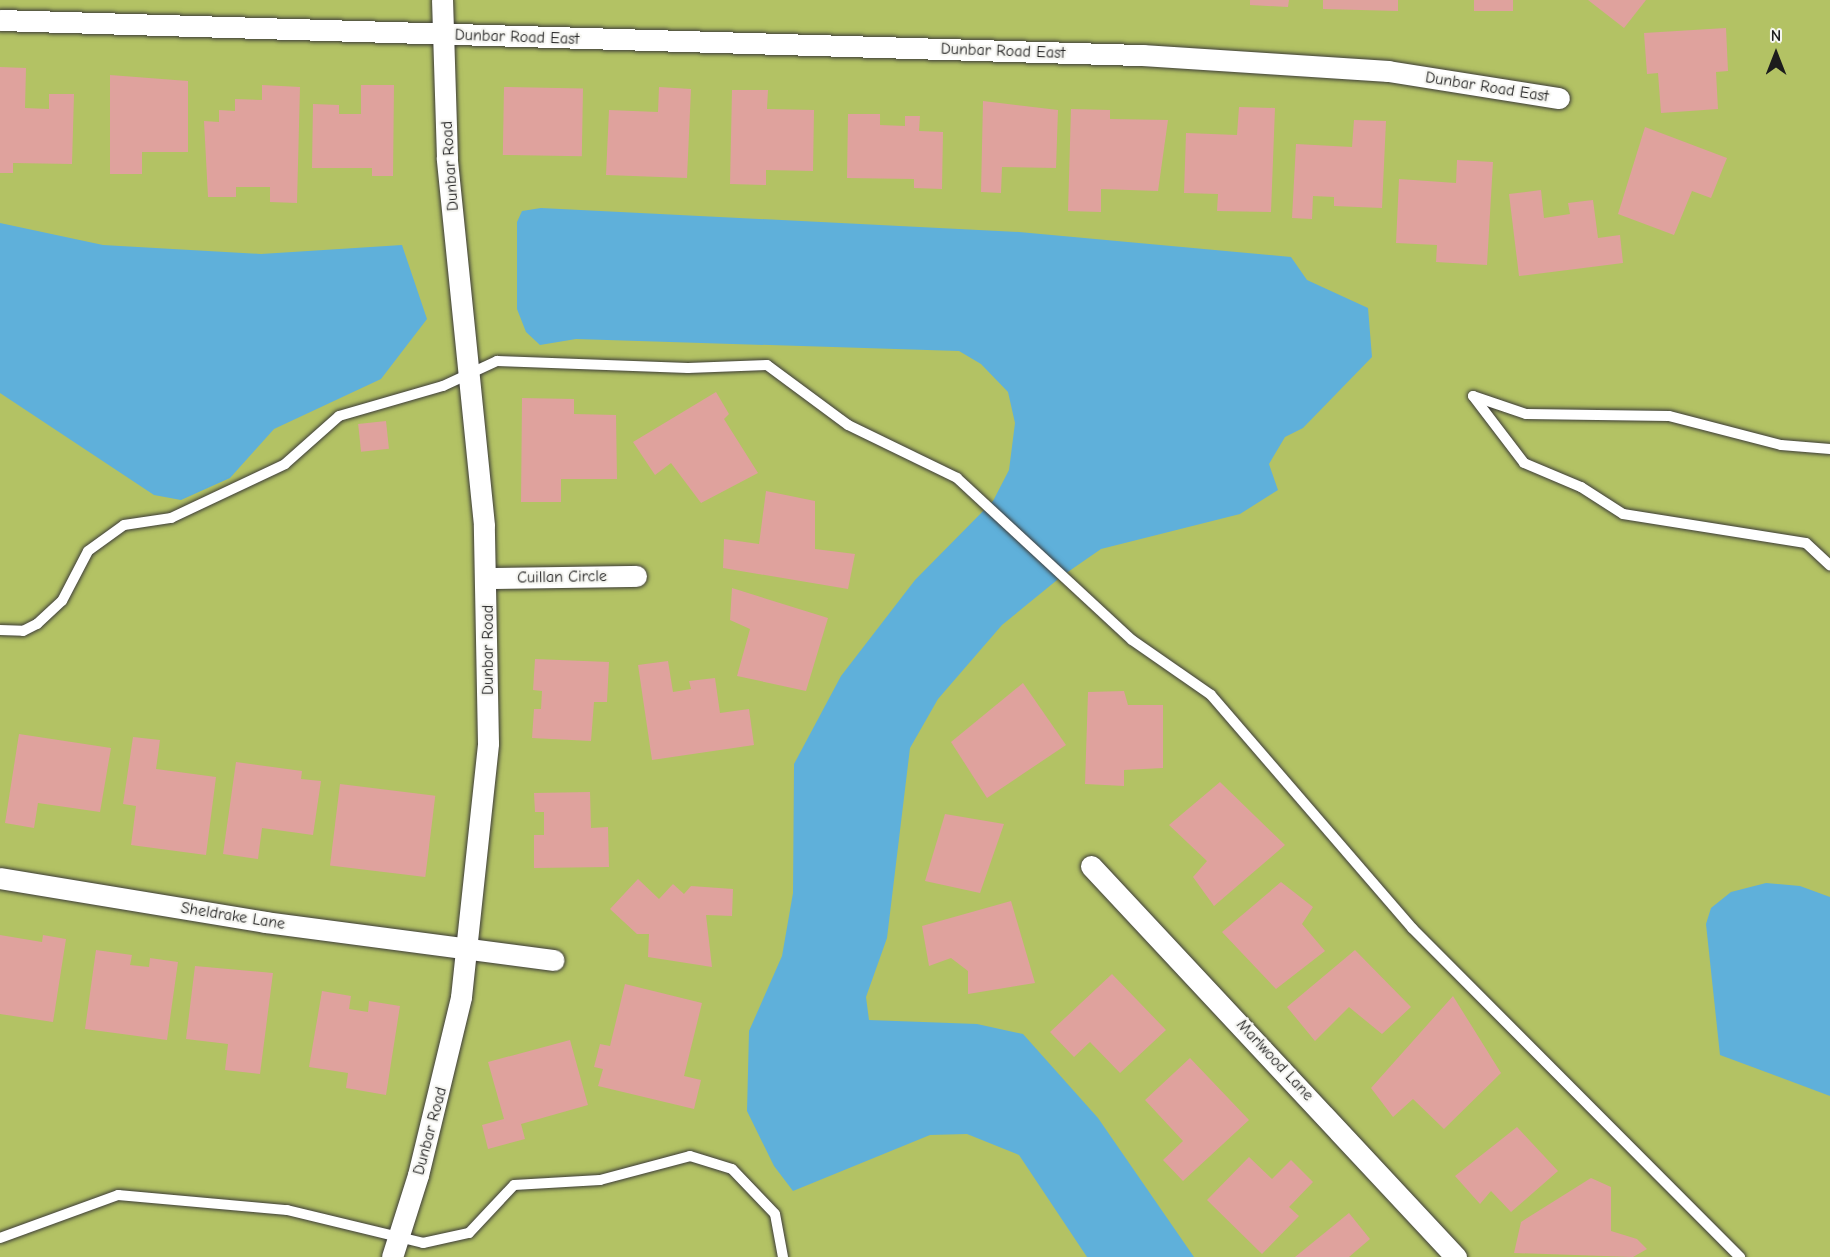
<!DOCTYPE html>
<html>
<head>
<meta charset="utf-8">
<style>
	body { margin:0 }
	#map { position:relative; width:1830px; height:1257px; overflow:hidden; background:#efebd6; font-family:"Comic Neue",sans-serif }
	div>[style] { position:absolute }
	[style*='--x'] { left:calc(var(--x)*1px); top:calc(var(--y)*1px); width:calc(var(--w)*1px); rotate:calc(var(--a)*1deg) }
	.green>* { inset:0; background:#b3c264; transform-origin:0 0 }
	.water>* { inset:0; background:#5fb0da }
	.building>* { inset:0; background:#dfa29d; transform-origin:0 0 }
	.roads { filter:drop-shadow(0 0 2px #3c3b38) drop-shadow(0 0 2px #3c3b38) }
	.lane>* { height:10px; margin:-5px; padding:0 5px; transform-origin:5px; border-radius:5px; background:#fff }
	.street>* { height:21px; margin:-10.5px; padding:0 10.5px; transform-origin:10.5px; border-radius:10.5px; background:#fff }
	span { translate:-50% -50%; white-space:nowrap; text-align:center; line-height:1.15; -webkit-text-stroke:4.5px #f6f6f2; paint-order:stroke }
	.street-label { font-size:16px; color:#1c1c1c }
	.north { position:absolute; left:1746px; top:24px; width:60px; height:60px; -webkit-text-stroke:4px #f6f6f2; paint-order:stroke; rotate:0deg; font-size:16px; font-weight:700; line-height:24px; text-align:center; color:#1c1c1c }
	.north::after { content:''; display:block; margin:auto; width:21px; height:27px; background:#1c1c1c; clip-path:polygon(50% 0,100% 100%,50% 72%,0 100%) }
</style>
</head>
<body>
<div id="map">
	<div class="green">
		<i style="left:0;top:0;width:1830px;height:1257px"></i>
	</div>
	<div class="water">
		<i style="clip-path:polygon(541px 208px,1019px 232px,1291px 257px,1307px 280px,1368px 308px,1372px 357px,1303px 428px,1285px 437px,1269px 464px,1278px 490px,1240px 514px,1101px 549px,1062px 576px,1002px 625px,938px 699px,910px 748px,887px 938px,866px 997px,869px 1020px,977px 1024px,1023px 1034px,1098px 1118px,1194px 1257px,1087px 1257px,1019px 1155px,967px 1134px,930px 1135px,793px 1191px,774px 1166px,747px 1111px,749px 1031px,782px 956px,793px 893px,794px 764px,841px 676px,915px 580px,993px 501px,1009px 470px,1015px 423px,1008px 392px,981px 364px,959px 351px,576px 339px,540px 345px,526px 332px,517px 309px,517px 222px,522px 211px)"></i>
		<i style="clip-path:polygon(0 223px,103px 245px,261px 254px,402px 245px,427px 319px,381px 379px,274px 429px,230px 478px,181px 500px,154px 495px,0 393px)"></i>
		<i style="clip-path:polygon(1766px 883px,1800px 886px,1830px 897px,1830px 1096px,1720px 1055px,1706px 924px,1711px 908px,1731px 892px)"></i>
	</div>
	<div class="building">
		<i style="clip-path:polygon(1250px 0,1289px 0,1288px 7px,1250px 5px)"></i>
		<i style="clip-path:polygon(1323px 0,1398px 0,1398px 11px,1323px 9px)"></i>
		<i style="left:1474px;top:0;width:39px;height:11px"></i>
		<i style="clip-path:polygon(1588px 0,1646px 0,1624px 28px)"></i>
		<i style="clip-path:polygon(1726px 28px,1728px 71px,1716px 72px,1718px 109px,1661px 113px,1658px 73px,1647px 74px,1644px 33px)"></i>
		<i style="clip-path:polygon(0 67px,26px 68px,25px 108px,49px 109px,49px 94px,74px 94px,72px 164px,13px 163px,13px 173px,0 173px)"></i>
		<i style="clip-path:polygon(110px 75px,188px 81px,188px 152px,142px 152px,142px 174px,110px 174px)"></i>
		<i style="clip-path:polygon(262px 85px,300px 87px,297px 203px,270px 202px,270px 187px,236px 187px,236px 197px,208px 197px,204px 121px,219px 122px,219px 110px,235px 111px,235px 99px,262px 100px)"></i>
		<i style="clip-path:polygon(361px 85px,394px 85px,393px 176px,372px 176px,372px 168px,312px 168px,313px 104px,339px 105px,339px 114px,361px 114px)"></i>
		<i style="left:504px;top:87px;width:79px;height:68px;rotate:1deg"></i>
		<i style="clip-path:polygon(659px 87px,691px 89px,687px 178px,606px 175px,609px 110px,658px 112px)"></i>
		<i style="clip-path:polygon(732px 90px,768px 90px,767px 109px,814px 110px,813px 171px,766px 170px,766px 185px,730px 184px)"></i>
		<i style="clip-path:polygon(983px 101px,1058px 110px,1056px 168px,1002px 167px,1001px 193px,981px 192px)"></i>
		<i style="clip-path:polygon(1239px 107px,1275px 108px,1271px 212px,1217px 211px,1218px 194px,1184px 193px,1186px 133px,1237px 135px)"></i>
		<i style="clip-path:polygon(1071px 109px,1110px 110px,1110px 119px,1168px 120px,1158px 191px,1101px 189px,1101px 212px,1068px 211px)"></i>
		<i style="clip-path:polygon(848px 114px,880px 114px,880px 125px,905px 126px,905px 116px,920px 116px,919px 131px,943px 132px,942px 189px,914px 188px,914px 179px,847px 178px)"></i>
		<i style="clip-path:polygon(1354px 120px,1386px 121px,1382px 208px,1334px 206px,1334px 197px,1313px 196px,1312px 219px,1292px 218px,1296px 144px,1352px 147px)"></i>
		<i style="clip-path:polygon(1645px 127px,1727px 158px,1711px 198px,1692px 191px,1674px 235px,1618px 214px)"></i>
		<i style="clip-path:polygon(1457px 160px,1493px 162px,1487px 265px,1436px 262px,1437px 245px,1396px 243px,1399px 179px,1456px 183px)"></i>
		<i style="clip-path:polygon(1541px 190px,1544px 218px,1570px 214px,1568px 203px,1593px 200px,1598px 238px,1620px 235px,1623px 263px,1519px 276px,1509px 194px)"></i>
		<i style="clip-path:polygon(716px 392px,729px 414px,724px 419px,758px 473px,701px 503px,671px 463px,655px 475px,633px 442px)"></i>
		<i style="clip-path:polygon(522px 398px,574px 399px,574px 414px,616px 415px,617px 479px,561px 479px,561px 502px,521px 502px)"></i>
		<i style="left:386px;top:421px;width:28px;height:28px;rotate:84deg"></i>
		<i style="clip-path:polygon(766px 491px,815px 501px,815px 549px,855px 554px,848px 589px,723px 568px,724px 539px,759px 544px)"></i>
		<i style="clip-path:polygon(732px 588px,828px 618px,806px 691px,737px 676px,750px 629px,730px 620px)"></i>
		<i style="clip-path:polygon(535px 659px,609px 662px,607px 702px,594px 702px,591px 741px,532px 738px,534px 709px,541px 709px,542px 691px,533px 690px)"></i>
		<i style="clip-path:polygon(668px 661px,673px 692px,691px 689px,689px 681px,715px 678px,720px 713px,749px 709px,754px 745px,652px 760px,638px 665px)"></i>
		<i style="clip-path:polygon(1023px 683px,1066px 745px,987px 798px,951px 742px)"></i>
		<i style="clip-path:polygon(1124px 691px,1128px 705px,1163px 705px,1163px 768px,1124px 770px,1124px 786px,1085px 784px,1088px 692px)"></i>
		<i style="clip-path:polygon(19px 734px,111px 748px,100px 812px,38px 803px,34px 828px,5px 823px)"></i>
		<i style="clip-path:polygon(133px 737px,160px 740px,156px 769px,216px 777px,206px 855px,131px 845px,136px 806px,123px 804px)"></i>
		<i style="clip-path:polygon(236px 762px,302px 771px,301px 779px,321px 781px,313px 835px,262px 828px,258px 859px,223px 854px)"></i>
		<i style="clip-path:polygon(1220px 782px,1285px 845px,1214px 906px,1193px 877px,1207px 861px,1169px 825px)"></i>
		<i style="left:340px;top:784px;width:96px;height:82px;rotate:7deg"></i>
		<i style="clip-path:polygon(590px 792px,591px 828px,608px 827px,609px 867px,534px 868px,534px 835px,544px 835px,544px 812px,535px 812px,534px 793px)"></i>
		<i style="clip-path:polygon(945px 814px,1004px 824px,980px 893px,925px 881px)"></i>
		<i style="clip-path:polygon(638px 879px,659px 899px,673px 884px,684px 894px,691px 886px,733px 889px,732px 916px,706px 915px,712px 967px,648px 957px,649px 934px,637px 934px,610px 909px)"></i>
		<i style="clip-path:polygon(1281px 882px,1313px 907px,1302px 924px,1325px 951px,1276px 989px,1222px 932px)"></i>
		<i style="clip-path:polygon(1011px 901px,1035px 983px,968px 994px,968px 971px,951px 958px,929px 966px,922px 926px)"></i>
		<i style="clip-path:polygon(0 935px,42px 942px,43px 935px,66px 939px,53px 1022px,0 1014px)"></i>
		<i style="clip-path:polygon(96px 950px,132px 955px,130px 965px,149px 967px,150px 958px,178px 962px,167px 1040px,85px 1029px)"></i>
		<i style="clip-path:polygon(1355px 950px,1411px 1007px,1382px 1034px,1349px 1007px,1315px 1041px,1287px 1007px)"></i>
		<i style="clip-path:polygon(195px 966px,273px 973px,260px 1074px,225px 1070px,228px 1044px,186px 1039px)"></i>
		<i style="clip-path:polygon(1112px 974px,1166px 1030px,1120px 1073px,1090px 1042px,1074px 1057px,1050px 1032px)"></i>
		<i style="clip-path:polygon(625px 984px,702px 1003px,684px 1076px,701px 1080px,694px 1109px,598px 1086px,603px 1069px,594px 1067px,600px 1044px,610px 1046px)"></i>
		<i style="clip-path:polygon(322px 991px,351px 996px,349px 1009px,368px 1012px,369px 1001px,400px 1006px,386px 1095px,346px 1088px,348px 1073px,309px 1067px)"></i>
		<i style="clip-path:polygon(1453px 996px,1501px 1073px,1444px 1129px,1413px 1099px,1393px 1117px,1371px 1088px)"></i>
		<i style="clip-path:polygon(570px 1040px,588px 1105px,521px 1124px,525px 1139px,488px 1149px,482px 1125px,504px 1119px,488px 1062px)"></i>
		<i style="clip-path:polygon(1190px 1058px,1249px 1120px,1183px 1181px,1163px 1160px,1183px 1141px,1145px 1100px)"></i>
		<i style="clip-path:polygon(1517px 1127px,1558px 1171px,1511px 1212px,1491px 1191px,1480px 1204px,1455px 1176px)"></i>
		<i style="clip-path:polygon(1249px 1157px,1272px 1179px,1291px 1160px,1313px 1182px,1289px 1207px,1299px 1216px,1262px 1254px,1207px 1200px)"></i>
		<i style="clip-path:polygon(1591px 1178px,1611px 1187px,1611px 1231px,1637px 1239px,1647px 1249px,1633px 1257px,1514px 1253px,1521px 1222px)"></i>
		<i style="clip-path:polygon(1349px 1213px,1370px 1239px,1349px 1257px,1295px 1257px)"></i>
	</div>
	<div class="roads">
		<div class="lane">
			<i style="--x:1830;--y:449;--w:49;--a:-175.3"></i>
			<i style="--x:1781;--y:445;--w:116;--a:-165.5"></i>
			<i style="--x:1669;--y:416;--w:143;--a:-179.2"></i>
			<i style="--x:1526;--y:414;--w:56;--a:-161.2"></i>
			<i style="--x:1473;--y:396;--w:84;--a:52.7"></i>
			<i style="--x:1524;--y:463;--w:62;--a:22.8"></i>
			<i style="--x:1581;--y:487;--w:50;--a:32.7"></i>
			<i style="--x:1623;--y:514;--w:185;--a:9"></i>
			<i style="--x:1806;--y:543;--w:33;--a:43"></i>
			<i style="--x:0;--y:630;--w:23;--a:2"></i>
			<i style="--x:23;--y:631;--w:16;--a:-27"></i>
			<i style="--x:37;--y:624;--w:34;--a:-43"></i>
			<i style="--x:62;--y:601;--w:56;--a:-62.5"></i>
			<i style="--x:88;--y:551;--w:44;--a:-35.8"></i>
			<i style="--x:124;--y:525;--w:48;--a:-8.5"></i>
			<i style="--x:171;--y:518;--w:126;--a:-25.3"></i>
			<i style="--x:285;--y:464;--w:72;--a:-41.6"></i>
			<i style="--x:339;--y:416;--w:108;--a:-16.1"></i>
			<i style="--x:443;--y:386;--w:60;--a:-24.8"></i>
			<i style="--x:497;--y:361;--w:191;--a:2.1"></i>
			<i style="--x:688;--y:368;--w:79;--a:-2.2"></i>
			<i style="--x:767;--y:365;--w:101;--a:36.5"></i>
			<i style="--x:848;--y:425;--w:121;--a:25.9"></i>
			<i style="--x:957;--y:478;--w:238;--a:42.8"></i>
			<i style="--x:1132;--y:640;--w:96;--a:34.8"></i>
			<i style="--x:1211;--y:695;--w:308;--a:49.2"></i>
			<i style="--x:1412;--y:928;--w:465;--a:45.1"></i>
			<i style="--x:0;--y:1238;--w:126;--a:-20"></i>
			<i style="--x:118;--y:1195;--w:170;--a:5.1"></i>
			<i style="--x:287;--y:1210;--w:140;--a:13.6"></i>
			<i style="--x:423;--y:1243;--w:47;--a:-12.3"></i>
			<i style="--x:469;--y:1233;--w:66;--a:-46.8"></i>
			<i style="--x:514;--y:1185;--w:86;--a:-3.3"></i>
			<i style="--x:600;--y:1180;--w:93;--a:-14.9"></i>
			<i style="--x:690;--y:1156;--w:44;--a:17.2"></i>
			<i style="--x:732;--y:1169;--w:62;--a:46.3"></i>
			<i style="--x:775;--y:1214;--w:44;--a:79.5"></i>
		</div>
		<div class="street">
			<i style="--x:0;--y:20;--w:1143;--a:1.76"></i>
			<i style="--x:1142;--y:55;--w:247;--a:3.7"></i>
			<i style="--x:1388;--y:71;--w:173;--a:9"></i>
			<i style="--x:487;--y:578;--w:149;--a:-0.8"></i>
			<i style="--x:1091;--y:866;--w:535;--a:46.97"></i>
			<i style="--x:0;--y:878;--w:269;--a:9.4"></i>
			<i style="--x:265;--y:922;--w:291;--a:7.5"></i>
			<i style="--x:392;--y:1257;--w:86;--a:-72.4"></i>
			<i style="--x:418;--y:1175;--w:183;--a:-76.4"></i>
			<i style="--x:461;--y:997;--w:255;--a:-83.9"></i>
			<i style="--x:488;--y:743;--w:218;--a:-91.1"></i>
			<i style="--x:484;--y:525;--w:369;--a:-95.8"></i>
			<i style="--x:447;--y:158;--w:158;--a:-91.8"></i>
		</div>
	</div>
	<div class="street-label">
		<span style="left:517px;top:37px;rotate:2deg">Dunbar Road East</span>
		<span style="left:1003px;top:51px;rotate:2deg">Dunbar Road East</span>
		<span style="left:1487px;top:87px;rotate:9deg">Dunbar Road East</span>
		<span style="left:450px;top:166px;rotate:-94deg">Dunbar Road</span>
		<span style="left:562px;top:577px;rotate:-1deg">Cuillan Circle</span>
		<span style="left:488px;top:650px;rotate:-90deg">Dunbar Road</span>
		<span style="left:233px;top:916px;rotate:9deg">Sheldrake Lane</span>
		<span style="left:1275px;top:1060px;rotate:47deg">Marlwood Lane</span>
		<span style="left:430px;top:1131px;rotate:-75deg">Dunbar Road</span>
	</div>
	<div class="north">N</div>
</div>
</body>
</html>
